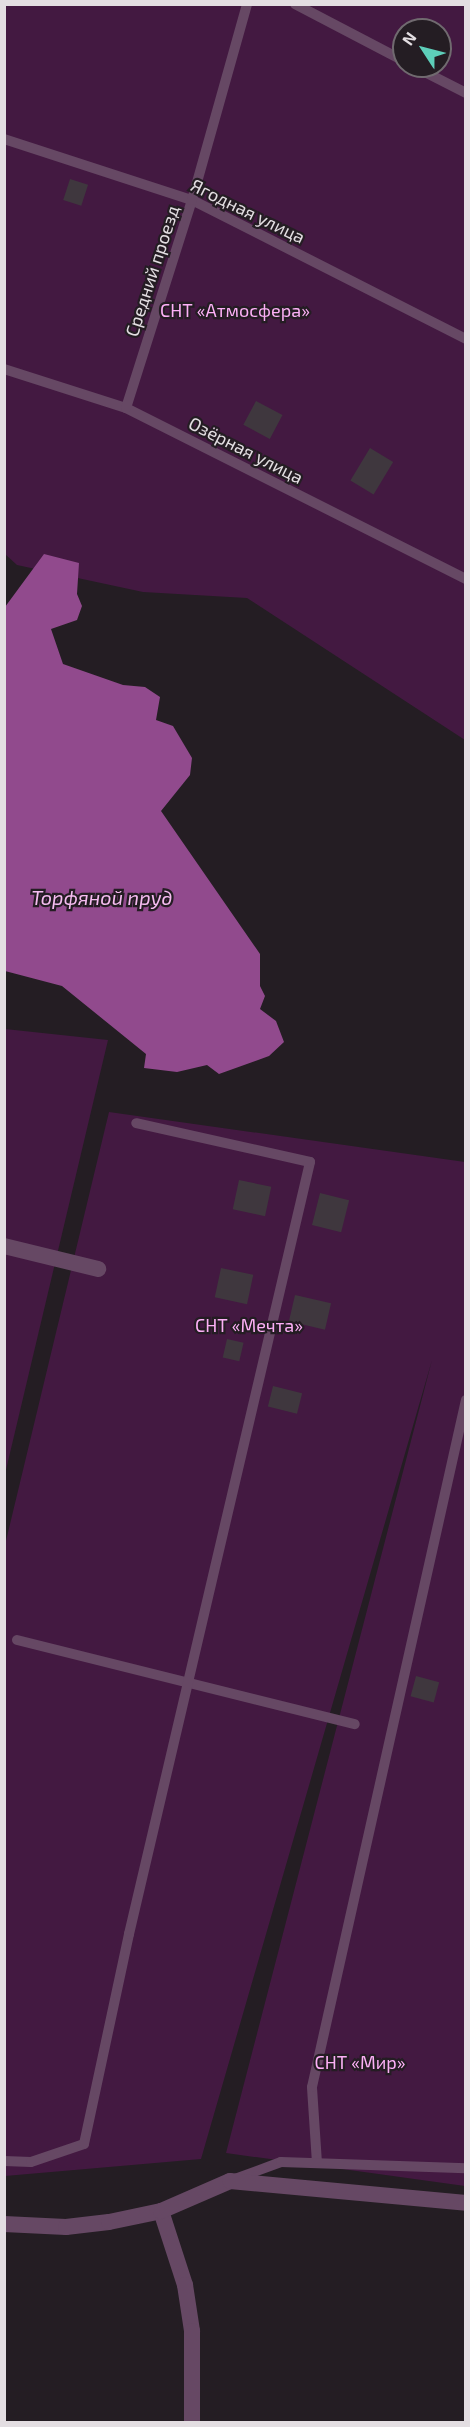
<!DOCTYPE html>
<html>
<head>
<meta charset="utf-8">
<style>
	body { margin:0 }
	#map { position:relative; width:470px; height:2427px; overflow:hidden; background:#241d23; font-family:"Exo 2",sans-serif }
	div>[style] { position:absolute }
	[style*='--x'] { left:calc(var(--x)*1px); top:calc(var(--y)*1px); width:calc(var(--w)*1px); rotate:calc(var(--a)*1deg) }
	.green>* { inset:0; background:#431941 }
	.water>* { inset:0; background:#914a8d }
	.building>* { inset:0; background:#3f373e; transform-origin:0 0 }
	.service>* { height:10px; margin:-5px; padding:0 5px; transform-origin:5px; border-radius:5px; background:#664864 }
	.minor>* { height:16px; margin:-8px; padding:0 8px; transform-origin:8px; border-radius:8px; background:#664864 }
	span { translate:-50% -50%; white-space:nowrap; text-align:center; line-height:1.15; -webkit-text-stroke:4.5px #241d23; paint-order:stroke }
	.street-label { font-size:18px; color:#e3dee2 }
	.park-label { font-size:18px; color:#fdb0f7 }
	.water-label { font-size:20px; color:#f6bcf1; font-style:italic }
	.frame { position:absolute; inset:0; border:6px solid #e3dee2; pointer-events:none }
	.north { position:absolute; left:392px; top:18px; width:60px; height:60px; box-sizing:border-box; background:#241d23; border:2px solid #706a6f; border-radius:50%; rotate:306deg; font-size:16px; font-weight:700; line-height:24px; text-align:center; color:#e3dee2 }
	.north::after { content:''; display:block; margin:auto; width:21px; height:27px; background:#5dceb9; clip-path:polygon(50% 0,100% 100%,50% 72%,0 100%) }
</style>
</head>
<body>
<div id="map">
	<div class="green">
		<i style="clip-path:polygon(evenodd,5px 5px,465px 5px,465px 740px,247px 598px,143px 592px,17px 565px,5px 554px,5px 5px,404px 30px,440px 30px,440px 66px,404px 66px,404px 30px)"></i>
		<i style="clip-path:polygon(5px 1029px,108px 1040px,5px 1474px)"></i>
		<i style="clip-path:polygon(109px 1112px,465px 1162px,465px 2186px,226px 2153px,432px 1360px,201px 2159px,5px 2176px,5px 1545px)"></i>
	</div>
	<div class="water">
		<i style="clip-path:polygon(44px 554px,79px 563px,77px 594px,82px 606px,77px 620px,51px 629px,63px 664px,123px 685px,145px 687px,160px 697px,156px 720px,173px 726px,192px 758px,190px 775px,161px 811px,260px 954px,260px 986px,265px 996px,260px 1009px,276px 1021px,284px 1042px,269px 1056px,219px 1074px,207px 1065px,177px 1072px,144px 1068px,146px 1054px,62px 986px,5px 971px,5px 607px)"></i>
	</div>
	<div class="building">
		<i style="left:70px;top:179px;width:19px;height:22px;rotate:18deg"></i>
		<i style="left:256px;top:401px;width:30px;height:27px;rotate:28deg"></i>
		<i style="left:370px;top:448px;width:27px;height:38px;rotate:31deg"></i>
		<i style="left:239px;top:1180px;width:33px;height:30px;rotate:12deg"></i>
		<i style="left:320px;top:1193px;width:30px;height:33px;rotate:14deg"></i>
		<i style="left:221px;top:1268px;width:33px;height:30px;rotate:12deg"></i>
		<i style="left:295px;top:1295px;width:37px;height:27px;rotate:13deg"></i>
		<i style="left:227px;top:1339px;width:17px;height:19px;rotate:13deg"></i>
		<i style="left:273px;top:1386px;width:30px;height:21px;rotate:14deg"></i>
		<i style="left:416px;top:1676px;width:24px;height:21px;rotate:15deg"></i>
	</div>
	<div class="service">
		<i style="--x:295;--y:4;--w:123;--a:27.6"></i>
		<i style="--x:413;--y:66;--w:59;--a:27"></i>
		<i style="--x:4;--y:139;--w:198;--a:18"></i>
		<i style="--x:192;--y:200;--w:307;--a:26.9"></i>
		<i style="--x:4;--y:369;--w:128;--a:17.7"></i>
		<i style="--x:126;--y:408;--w:381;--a:26.7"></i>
		<i style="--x:126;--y:408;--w:218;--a:-72.4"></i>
		<i style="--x:192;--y:200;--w:204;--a:-74.3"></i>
		<i style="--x:17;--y:1640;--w:348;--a:14"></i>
		<i style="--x:4;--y:2161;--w:27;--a:2"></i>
		<i style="--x:31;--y:2162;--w:56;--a:-18.8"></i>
		<i style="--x:84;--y:2144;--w:215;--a:-77.9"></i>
		<i style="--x:129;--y:1934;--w:793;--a:-76.8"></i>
		<i style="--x:310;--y:1162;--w:178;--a:-167.4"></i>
		<i style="--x:317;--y:2163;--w:76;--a:-93.8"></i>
		<i style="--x:312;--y:2087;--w:704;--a:-77.37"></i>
		<i style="--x:235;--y:2179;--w:49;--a:-20.3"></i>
		<i style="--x:281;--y:2162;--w:185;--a:1.9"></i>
	</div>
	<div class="minor">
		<i style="--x:4;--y:1246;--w:97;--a:13.7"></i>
		<i style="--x:161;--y:2211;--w:78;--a:72"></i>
		<i style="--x:185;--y:2285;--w:47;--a:81.3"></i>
		<i style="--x:192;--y:2331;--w:91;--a:90"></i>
		<i style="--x:4;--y:2224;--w:62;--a:2.8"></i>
		<i style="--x:66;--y:2227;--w:43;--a:-6.6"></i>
		<i style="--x:109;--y:2222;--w:53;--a:-11.9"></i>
		<i style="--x:161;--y:2211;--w:75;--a:-23.5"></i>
		<i style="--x:230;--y:2181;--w:237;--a:5.3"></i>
	</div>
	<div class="street-label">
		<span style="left:248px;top:211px;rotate:26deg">Ягодная улица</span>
		<span style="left:152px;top:271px;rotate:-72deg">Средний проезд</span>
		<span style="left:246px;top:450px;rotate:27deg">Озёрная улица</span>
	</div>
	<div class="park-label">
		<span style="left:235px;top:310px">СНТ «Атмосфера»</span>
		<span style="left:249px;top:1325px">СНТ «Мечта»</span>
		<span style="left:360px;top:2062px">СНТ «Мир»</span>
	</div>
	<div class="water-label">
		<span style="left:102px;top:897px">Торфяной пруд</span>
	</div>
	<div class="frame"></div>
	<div class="north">N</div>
</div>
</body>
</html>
